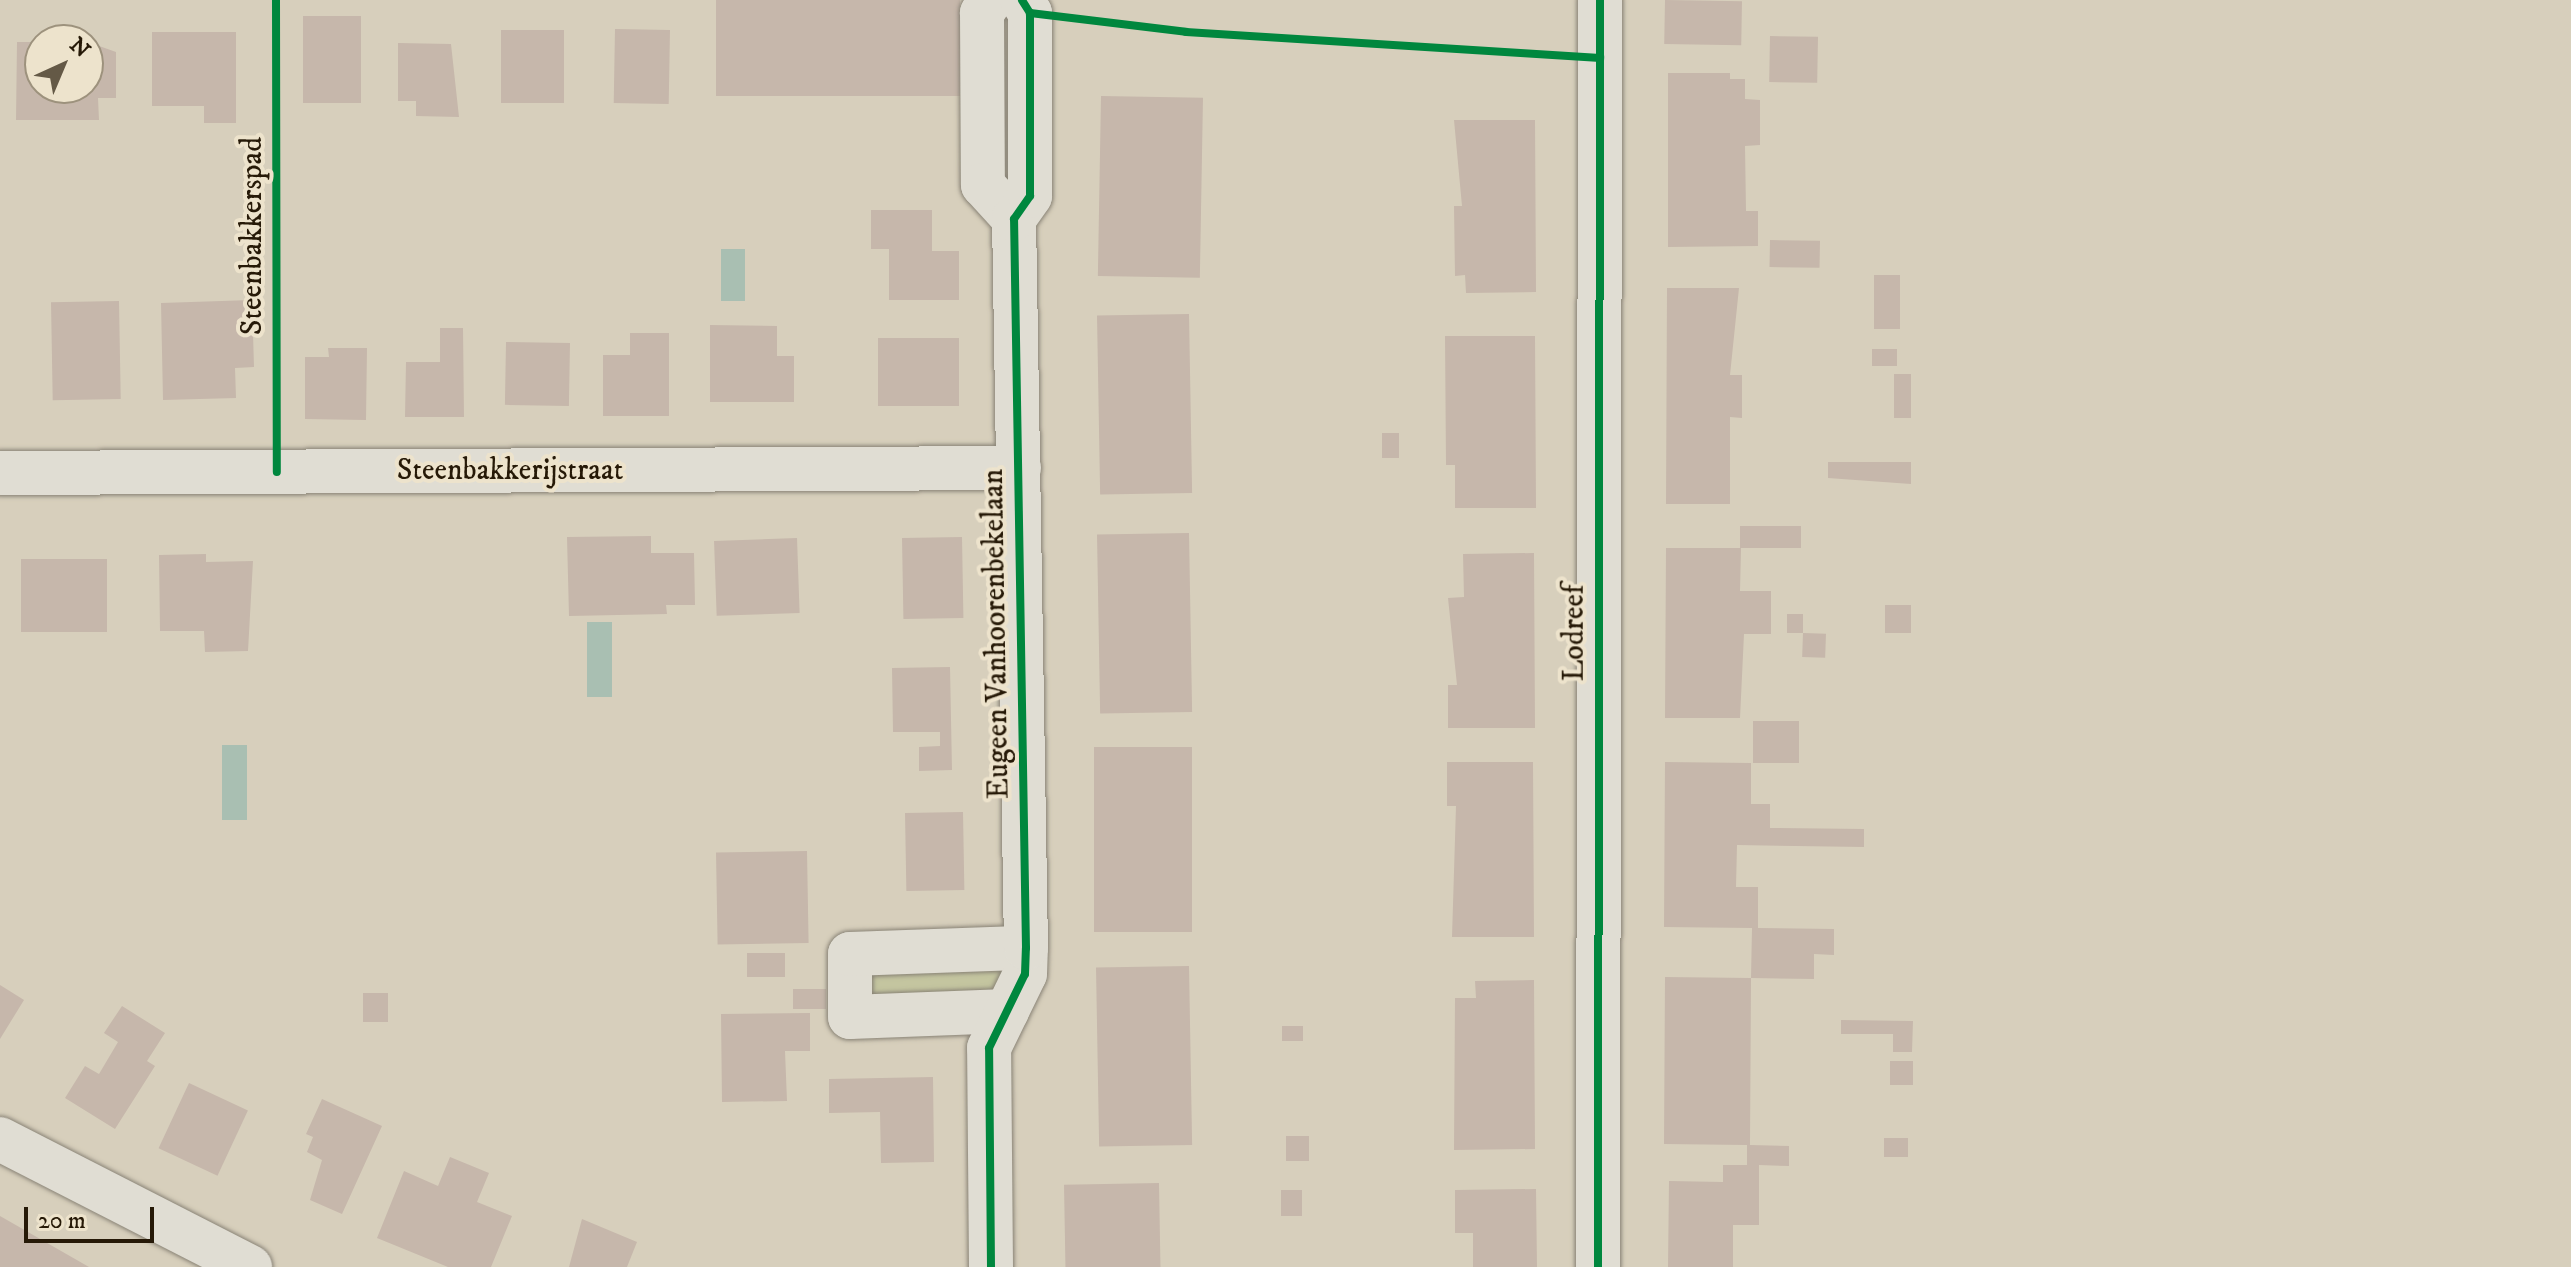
<!DOCTYPE html>
<html>
<head>
<meta charset="utf-8">
<style>
	body { margin:0 }
	#map { position:relative; width:2571px; height:1267px; overflow:hidden; background:#d7cfbc; font-family:"IM FELL DW Pica",serif }
	div>[style] { position:absolute }
	[style*='--x'] { left:calc(var(--x)*1px); top:calc(var(--y)*1px); width:calc(var(--w)*1px); rotate:calc(var(--a)*1deg) }
	.green>* { inset:0; background:#c4c5a0 }
	.water>* { inset:0; background:#a9bfb2; transform-origin:0 0 }
	.building>* { inset:0; background:#c6b7ab; transform-origin:0 0 }
	.roads { filter:drop-shadow(0 0 2px #898376) drop-shadow(0 0 2px #898376) }
	.minor>* { height:44px; margin:-22px; padding:0 22px; transform-origin:22px; border-radius:22px; background:#e0ddd3 }
	.cycleway>* { height:8px; margin:-4px; padding:0 4px; transform-origin:4px; border-radius:4px; background:#00873e }
	span { translate:-50% -50%; white-space:nowrap; text-align:center; line-height:1.15; -webkit-text-stroke:8px #ede3cc; paint-order:stroke }
	.street-label { font-size:30px; color:#261907 }
	.north { position:absolute; left:24px; top:24px; width:80px; height:80px; box-sizing:border-box; background:#ede3cc; border:2px solid #9d927d; border-radius:50%; rotate:44deg; font-size:22px; font-weight:700; line-height:32px; text-align:center; color:#261907 }
	.north::after { content:''; display:block; margin:auto; width:28px; height:36px; background:#645946; clip-path:polygon(50% 0,100% 100%,50% 72%,0 100%) }
	.scale { position:absolute; left:24px; top:1207px; width:130px; height:36px; box-sizing:border-box; border:4px solid #261907; border-top:0; padding-left:10px; font-size:24px; line-height:28px; white-space:nowrap; color:#261907; -webkit-text-stroke:6px #ede3cc; paint-order:stroke }
</style>
</head>
<body>
<div id="map">
	<div class="green">
		<i style="clip-path:polygon(1026px 948px,1007px 1011px,850px 1017px,850px 954px)"></i>
	</div>
	<div class="water">
		<i style="left:721px;top:249px;width:24px;height:52px"></i>
		<i style="left:587px;top:622px;width:25px;height:75px"></i>
		<i style="left:222px;top:745px;width:25px;height:75px"></i>
	</div>
	<div class="building">
		<i style="left:716px;top:0;width:244px;height:96px"></i>
		<i style="left:1665px;top:0;width:77px;height:44px;rotate:1deg"></i>
		<i style="left:303px;top:16px;width:58px;height:87px"></i>
		<i style="left:615px;top:29px;width:55px;height:74px;rotate:1deg"></i>
		<i style="left:501px;top:30px;width:63px;height:73px"></i>
		<i style="clip-path:polygon(152px 32px,236px 32px,236px 123px,204px 123px,204px 106px,152px 106px)"></i>
		<i style="left:1770px;top:36px;width:48px;height:46px;rotate:1deg"></i>
		<i style="clip-path:polygon(17px 42px,40px 42px,40px 88px,88px 88px,88px 42px,116px 52px,116px 98px,98px 98px,99px 120px,16px 120px)"></i>
		<i style="clip-path:polygon(398px 43px,451px 44px,459px 117px,416px 116px,416px 101px,398px 101px)"></i>
		<i style="clip-path:polygon(1668px 73px,1730px 73px,1730px 79px,1745px 79px,1745px 99px,1760px 100px,1760px 145px,1745px 146px,1746px 211px,1758px 211px,1758px 246px,1668px 247px)"></i>
		<i style="left:1101px;top:96px;width:102px;height:180px;rotate:1deg"></i>
		<i style="clip-path:polygon(1454px 120px,1535px 120px,1536px 292px,1466px 293px,1465px 275px,1455px 276px,1454px 206px,1462px 206px)"></i>
		<i style="clip-path:polygon(871px 210px,932px 210px,932px 251px,959px 251px,959px 300px,889px 300px,889px 249px,871px 249px)"></i>
		<i style="left:1770px;top:240px;width:50px;height:27px;rotate:1deg"></i>
		<i style="left:262px;top:268px;width:22px;height:15px;rotate:90deg"></i>
		<i style="left:1874px;top:275px;width:26px;height:54px"></i>
		<i style="clip-path:polygon(1667px 288px,1739px 288px,1730px 375px,1742px 375px,1742px 418px,1730px 417px,1730px 504px,1666px 504px)"></i>
		<i style="clip-path:polygon(252px 300px,254px 367px,235px 368px,236px 398px,163px 400px,161px 303px)"></i>
		<i style="left:119px;top:301px;width:98px;height:68px;rotate:89deg"></i>
		<i style="left:1189px;top:314px;width:179px;height:92px;rotate:89deg"></i>
		<i style="clip-path:polygon(710px 325px,777px 326px,777px 356px,794px 356px,794px 402px,710px 402px)"></i>
		<i style="clip-path:polygon(440px 328px,463px 328px,464px 417px,405px 417px,406px 362px,440px 362px)"></i>
		<i style="clip-path:polygon(630px 333px,669px 333px,669px 416px,603px 416px,603px 355px,630px 355px)"></i>
		<i style="clip-path:polygon(1445px 336px,1535px 336px,1536px 508px,1455px 508px,1455px 465px,1446px 465px)"></i>
		<i style="left:878px;top:338px;width:81px;height:68px"></i>
		<i style="left:570px;top:343px;width:63px;height:64px;rotate:91deg"></i>
		<i style="clip-path:polygon(328px 348px,367px 348px,366px 420px,305px 419px,305px 357px,329px 357px)"></i>
		<i style="left:1897px;top:349px;width:17px;height:25px;rotate:90deg"></i>
		<i style="left:1894px;top:374px;width:17px;height:44px"></i>
		<i style="left:1382px;top:433px;width:17px;height:25px"></i>
		<i style="clip-path:polygon(1828px 462px,1911px 462px,1911px 484px,1828px 478px)"></i>
		<i style="left:1740px;top:526px;width:61px;height:22px"></i>
		<i style="left:1189px;top:533px;width:179px;height:92px;rotate:89deg"></i>
		<i style="clip-path:polygon(651px 536px,651px 553px,694px 553px,695px 605px,666px 605px,667px 614px,569px 616px,567px 537px)"></i>
		<i style="left:962px;top:537px;width:81px;height:60px;rotate:89deg"></i>
		<i style="left:797px;top:538px;width:75px;height:83px;rotate:88deg"></i>
		<i style="clip-path:polygon(1666px 548px,1741px 548px,1740px 591px,1771px 591px,1771px 634px,1744px 634px,1740px 718px,1665px 718px)"></i>
		<i style="clip-path:polygon(1534px 553px,1535px 728px,1448px 728px,1448px 685px,1457px 685px,1448px 598px,1464px 597px,1463px 554px)"></i>
		<i style="clip-path:polygon(206px 554px,206px 562px,253px 561px,248px 651px,205px 652px,204px 631px,160px 631px,159px 555px)"></i>
		<i style="left:21px;top:559px;width:86px;height:73px"></i>
		<i style="left:1885px;top:605px;width:26px;height:28px"></i>
		<i style="left:1803px;top:614px;width:19px;height:16px;rotate:90deg"></i>
		<i style="left:1803px;top:633px;width:23px;height:24px;rotate:2deg"></i>
		<i style="clip-path:polygon(950px 667px,952px 770px,919px 771px,919px 747px,940px 746px,940px 732px,893px 732px,892px 668px)"></i>
		<i style="left:1753px;top:721px;width:46px;height:42px"></i>
		<i style="left:1094px;top:747px;width:98px;height:185px"></i>
		<i style="clip-path:polygon(1447px 762px,1533px 762px,1534px 937px,1452px 937px,1456px 806px,1447px 806px)"></i>
		<i style="clip-path:polygon(1665px 762px,1751px 763px,1751px 804px,1770px 804px,1770px 828px,1864px 829px,1864px 847px,1737px 845px,1736px 887px,1758px 887px,1758px 928px,1834px 929px,1834px 955px,1814px 954px,1814px 979px,1751px 978px,1752px 928px,1664px 927px)"></i>
		<i style="left:963px;top:812px;width:78px;height:58px;rotate:89deg"></i>
		<i style="left:807px;top:851px;width:92px;height:91px;rotate:89deg"></i>
		<i style="left:785px;top:953px;width:24px;height:38px;rotate:90deg"></i>
		<i style="left:1189px;top:966px;width:179px;height:93px;rotate:89deg"></i>
		<i style="clip-path:polygon(1665px 977px,1751px 978px,1750px 1145px,1789px 1146px,1789px 1166px,1759px 1165px,1759px 1225px,1733px 1225px,1733px 1267px,1668px 1267px,1669px 1181px,1723px 1182px,1723px 1165px,1747px 1165px,1747px 1145px,1664px 1144px)"></i>
		<i style="clip-path:polygon(1534px 980px,1535px 1149px,1454px 1150px,1455px 998px,1476px 998px,1475px 981px)"></i>
		<i style="clip-path:polygon(0 985px,24px 1000px,0 1039px)"></i>
		<i style="left:826px;top:989px;width:20px;height:33px;rotate:90deg"></i>
		<i style="left:363px;top:993px;width:25px;height:29px"></i>
		<i style="clip-path:polygon(122px 1006px,165px 1033px,147px 1061px,155px 1066px,115px 1129px,65px 1098px,85px 1066px,99px 1074px,118px 1042px,104px 1033px)"></i>
		<i style="clip-path:polygon(810px 1013px,810px 1051px,785px 1051px,787px 1101px,722px 1102px,721px 1014px)"></i>
		<i style="clip-path:polygon(1841px 1020px,1913px 1021px,1912px 1052px,1893px 1052px,1893px 1034px,1841px 1034px)"></i>
		<i style="left:1282px;top:1026px;width:21px;height:15px"></i>
		<i style="left:1890px;top:1061px;width:23px;height:24px"></i>
		<i style="clip-path:polygon(933px 1077px,934px 1162px,881px 1163px,880px 1112px,829px 1113px,829px 1079px)"></i>
		<i style="left:189px;top:1083px;width:65px;height:72px;rotate:25deg"></i>
		<i style="clip-path:polygon(322px 1099px,382px 1126px,342px 1214px,310px 1200px,322px 1160px,307px 1152px,313px 1137px,306px 1134px)"></i>
		<i style="left:1286px;top:1136px;width:23px;height:25px"></i>
		<i style="left:1908px;top:1138px;width:19px;height:24px;rotate:90deg"></i>
		<i style="clip-path:polygon(450px 1157px,489px 1173px,477px 1202px,512px 1216px,491px 1267px,448px 1267px,377px 1238px,404px 1171px,438px 1186px)"></i>
		<i style="left:1159px;top:1183px;width:84px;height:95px;rotate:89deg"></i>
		<i style="clip-path:polygon(1536px 1189px,1537px 1267px,1473px 1267px,1473px 1233px,1455px 1233px,1455px 1190px)"></i>
		<i style="left:1281px;top:1190px;width:21px;height:26px"></i>
		<i style="clip-path:polygon(0 1216px,21px 1228px,89px 1267px,0 1267px)"></i>
		<i style="clip-path:polygon(582px 1219px,637px 1242px,627px 1267px,569px 1267px)"></i>
	</div>
	<div class="roads">
		<div class="minor">
			<i style="--x:991;--y:0;--w:16;--a:125"></i>
			<i style="--x:982;--y:13;--w:172;--a:89.7"></i>
			<i style="--x:983;--y:185;--w:46;--a:47.6"></i>
			<i style="--x:0;--y:473;--w:1019;--a:-0.28"></i>
			<i style="--x:1007;--y:1011;--w:157;--a:177.8"></i>
			<i style="--x:850;--y:1017;--w:63;--a:-90"></i>
			<i style="--x:850;--y:954;--w:176;--a:-2"></i>
			<i style="--x:0;--y:1139;--w:281;--a:27.1"></i>
			<i style="--x:991;--y:1267;--w:219;--a:-90.5"></i>
			<i style="--x:989;--y:1048;--w:82;--a:-64.1"></i>
			<i style="--x:1025;--y:974;--w:26;--a:-88"></i>
			<i style="--x:1026;--y:948;--w:729;--a:-90.94"></i>
			<i style="--x:1014;--y:219;--w:28;--a:-55"></i>
			<i style="--x:1030;--y:196;--w:183;--a:-90"></i>
			<i style="--x:1030;--y:13;--w:15;--a:-122"></i>
			<i style="--x:1598;--y:1267;--w:1267;--a:-89.91"></i>
		</div>
	</div>
	<div class="cycleway">
		<i style="--x:276;--y:0;--w:472;--a:89.9"></i>
		<i style="--x:1030;--y:13;--w:157;--a:6.9"></i>
		<i style="--x:1186;--y:32;--w:415;--a:3.6"></i>
		<i style="--x:991;--y:1267;--w:219;--a:-90.5"></i>
		<i style="--x:989;--y:1048;--w:82;--a:-64.1"></i>
		<i style="--x:1025;--y:974;--w:26;--a:-88"></i>
		<i style="--x:1026;--y:948;--w:729;--a:-90.94"></i>
		<i style="--x:1014;--y:219;--w:28;--a:-55"></i>
		<i style="--x:1030;--y:196;--w:183;--a:-90"></i>
		<i style="--x:1030;--y:13;--w:15;--a:-122"></i>
		<i style="--x:1598;--y:1267;--w:1267;--a:-89.91"></i>
	</div>
	<div class="street-label">
		<span style="left:253px;top:236px;rotate:-90deg">Steenbakkerspad</span>
		<span style="left:510px;top:471px">Steenbakkerijstraat</span>
		<span style="left:1575px;top:633px;rotate:-90deg">Lodreef</span>
		<span style="left:997px;top:634px;rotate:-91deg">Eugeen Vanhoorenbekelaan</span>
	</div>
	<div class="north">N</div>
	<div class="scale">20 m</div>
</div>
</body>
</html>
